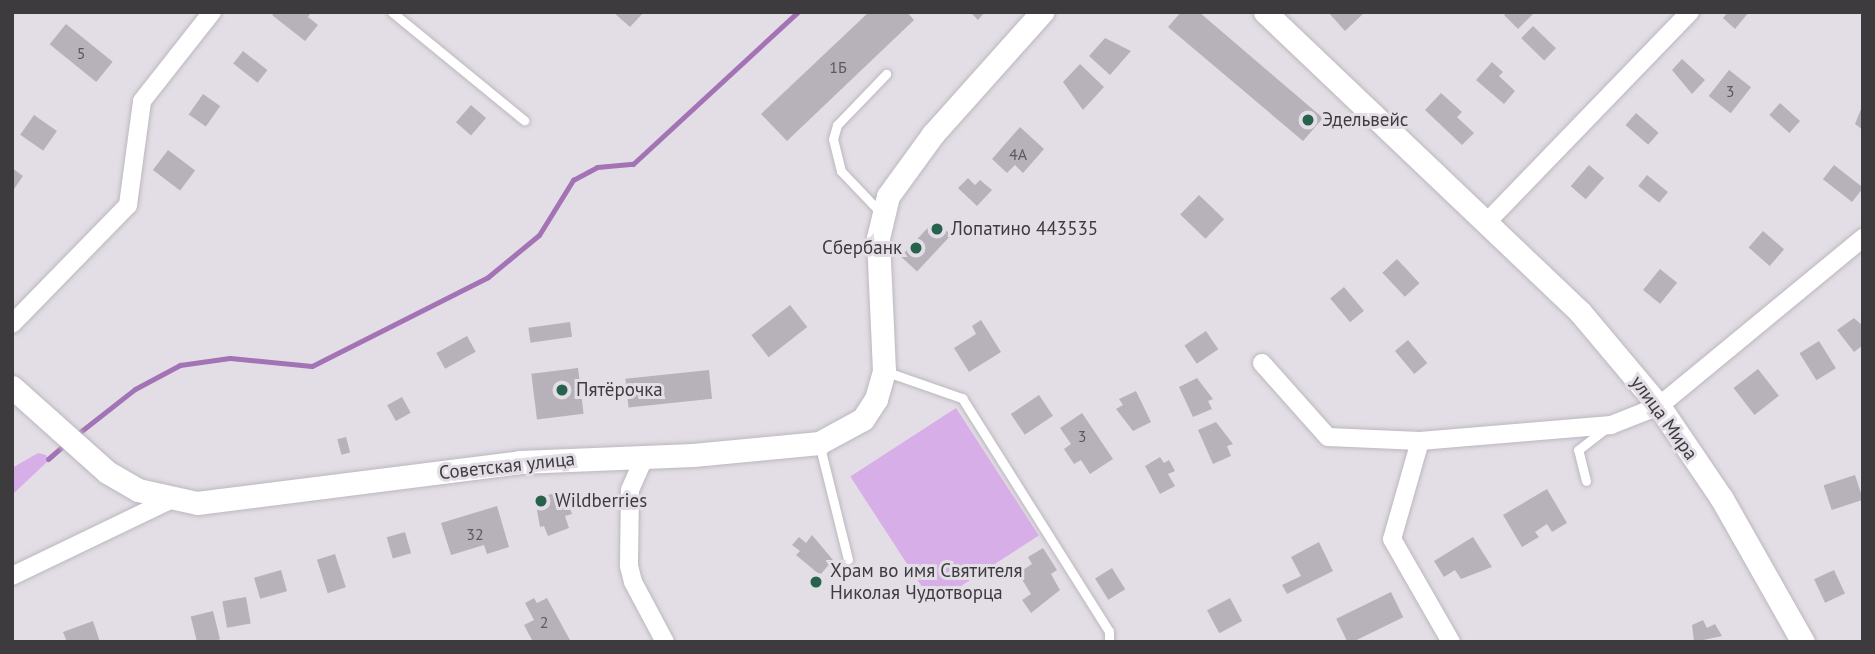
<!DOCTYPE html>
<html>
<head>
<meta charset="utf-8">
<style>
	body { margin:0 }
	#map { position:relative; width:1875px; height:654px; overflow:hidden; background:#e3dee6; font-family:"PT Sans",sans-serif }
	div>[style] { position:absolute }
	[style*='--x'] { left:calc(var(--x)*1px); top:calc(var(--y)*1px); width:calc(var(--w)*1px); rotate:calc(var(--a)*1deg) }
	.green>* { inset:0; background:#d8aee9; transform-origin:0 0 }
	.stream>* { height:5px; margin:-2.5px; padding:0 2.5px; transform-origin:2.5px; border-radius:2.5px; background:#a373b5 }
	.building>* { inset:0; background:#b7b2ba; transform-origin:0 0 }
	.roads { filter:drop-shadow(0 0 2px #bcb7be) drop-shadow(0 0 2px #bcb7be) }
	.service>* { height:9px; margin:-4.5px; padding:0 4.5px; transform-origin:4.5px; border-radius:4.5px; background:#fff }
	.minor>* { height:18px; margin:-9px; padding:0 9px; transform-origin:9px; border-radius:9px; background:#fff }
	.tertiary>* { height:23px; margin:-11.5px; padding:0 11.5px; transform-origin:11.5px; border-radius:11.5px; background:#fff }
	.dots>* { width:19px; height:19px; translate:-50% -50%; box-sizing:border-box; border:4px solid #e3dee6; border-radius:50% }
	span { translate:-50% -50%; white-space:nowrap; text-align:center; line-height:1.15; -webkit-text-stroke:6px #e3dee6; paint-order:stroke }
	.number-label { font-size:16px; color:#5c595d }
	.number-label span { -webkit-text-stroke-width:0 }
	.poi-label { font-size:19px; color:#3d3b3e }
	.left { translate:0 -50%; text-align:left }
	.right { translate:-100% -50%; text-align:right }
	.street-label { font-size:19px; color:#3d3b3e }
	.frame { position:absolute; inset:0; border:14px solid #3d3b3e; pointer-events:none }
</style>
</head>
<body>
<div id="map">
	<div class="green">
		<i style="left:956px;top:408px;width:152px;height:126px;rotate:57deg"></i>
		<i style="clip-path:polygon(38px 453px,46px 455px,48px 461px,12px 495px,12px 468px)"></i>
	</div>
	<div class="stream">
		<i style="--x:75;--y:436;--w:76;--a:-38.1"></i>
		<i style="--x:135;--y:389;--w:51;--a:-28.1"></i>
		<i style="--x:180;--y:365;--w:50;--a:-8"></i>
		<i style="--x:230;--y:358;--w:82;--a:5.6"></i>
		<i style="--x:312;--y:366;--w:197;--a:-26.8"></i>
		<i style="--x:488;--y:277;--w:66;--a:-39.5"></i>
		<i style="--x:539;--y:235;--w:65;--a:-58.3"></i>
		<i style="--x:573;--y:180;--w:27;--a:-28"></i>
		<i style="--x:597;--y:167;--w:36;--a:-5"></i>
		<i style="--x:633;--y:164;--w:224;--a:-42.7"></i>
		<i style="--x:48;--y:459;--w:23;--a:-41"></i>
	</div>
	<div class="building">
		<i style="clip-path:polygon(275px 12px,311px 12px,308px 17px,318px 25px,305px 41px,272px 15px)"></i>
		<i style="clip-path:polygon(613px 12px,644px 12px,630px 27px)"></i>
		<i style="clip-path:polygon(869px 12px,907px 12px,914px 20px,787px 141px,761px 114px)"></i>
		<i style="clip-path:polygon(970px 12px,985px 12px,978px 20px)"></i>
		<i style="clip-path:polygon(1181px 12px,1199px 12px,1323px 118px,1303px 141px,1168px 27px)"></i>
		<i style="clip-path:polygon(1328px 12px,1365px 12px,1345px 31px)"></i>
		<i style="clip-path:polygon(1508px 12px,1535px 12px,1518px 29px,1504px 15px)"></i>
		<i style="clip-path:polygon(1728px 12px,1749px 12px,1735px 29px,1723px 18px)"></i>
		<i style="left:66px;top:24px;width:60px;height:26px;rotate:39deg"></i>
		<i style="left:1533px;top:26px;width:32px;height:17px;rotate:44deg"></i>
		<i style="clip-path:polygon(1105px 38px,1131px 51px,1110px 75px,1089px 56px)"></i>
		<i style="left:243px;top:51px;width:31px;height:16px;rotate:38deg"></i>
		<i style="clip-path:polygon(1682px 59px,1705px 80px,1692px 94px,1672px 70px)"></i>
		<i style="clip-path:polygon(1492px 62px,1503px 72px,1499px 76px,1515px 91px,1504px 104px,1476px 80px)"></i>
		<i style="clip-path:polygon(1080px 64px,1104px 87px,1083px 110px,1063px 82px)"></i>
		<i style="left:1729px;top:70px;width:28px;height:33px;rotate:38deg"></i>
		<i style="clip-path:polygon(1441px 93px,1462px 112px,1457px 117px,1474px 133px,1462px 145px,1425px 110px)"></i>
		<i style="left:203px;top:94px;width:21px;height:25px;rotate:35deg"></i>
		<i style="left:1780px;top:103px;width:27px;height:16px;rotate:42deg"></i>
		<i style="clip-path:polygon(1863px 104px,1863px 130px,1855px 124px)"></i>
		<i style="left:471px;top:105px;width:20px;height:23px;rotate:41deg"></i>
		<i style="left:1636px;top:113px;width:30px;height:16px;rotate:41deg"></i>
		<i style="left:34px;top:115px;width:28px;height:24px;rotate:35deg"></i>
		<i style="clip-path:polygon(1020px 127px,1044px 149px,1023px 173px,1015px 165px,1007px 173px,992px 159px)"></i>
		<i style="left:168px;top:150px;width:34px;height:25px;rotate:37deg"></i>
		<i style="left:1589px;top:165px;width:20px;height:28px;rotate:41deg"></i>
		<i style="left:1834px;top:165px;width:37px;height:18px;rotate:38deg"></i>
		<i style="clip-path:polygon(12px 168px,23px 176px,12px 192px)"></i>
		<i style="left:1647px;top:175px;width:27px;height:14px;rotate:39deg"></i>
		<i style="clip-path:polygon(968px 178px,975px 185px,980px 180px,992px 190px,977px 206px,958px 188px)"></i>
		<i style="left:1199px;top:195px;width:35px;height:27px;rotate:44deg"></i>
		<i style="left:935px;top:220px;width:22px;height:50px;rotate:43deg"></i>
		<i style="left:1763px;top:231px;width:28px;height:22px;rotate:41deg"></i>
		<i style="left:1397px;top:259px;width:33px;height:20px;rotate:47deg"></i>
		<i style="left:1660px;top:269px;width:22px;height:27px;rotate:39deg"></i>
		<i style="left:1344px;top:287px;width:31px;height:18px;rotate:50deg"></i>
		<i style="left:790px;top:305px;width:28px;height:49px;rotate:52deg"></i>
		<i style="clip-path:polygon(1854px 318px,1863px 326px,1863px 345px,1854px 352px,1837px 330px)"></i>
		<i style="clip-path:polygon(981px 320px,1001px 352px,969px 372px,954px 348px,976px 334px,972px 326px)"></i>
		<i style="left:570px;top:322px;width:15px;height:42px;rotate:82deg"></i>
		<i style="left:1206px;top:331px;width:22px;height:26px;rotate:56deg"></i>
		<i style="left:467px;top:336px;width:18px;height:35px;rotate:61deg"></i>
		<i style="left:1408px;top:340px;width:30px;height:17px;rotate:50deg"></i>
		<i style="left:1819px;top:341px;width:32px;height:23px;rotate:58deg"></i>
		<i style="left:578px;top:368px;width:46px;height:47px;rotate:83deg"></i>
		<i style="left:1758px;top:369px;width:34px;height:31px;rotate:52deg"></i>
		<i style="left:709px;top:370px;width:29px;height:84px;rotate:84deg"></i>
		<i style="clip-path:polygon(1197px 378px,1213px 399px,1208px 401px,1212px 409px,1193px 417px,1179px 387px)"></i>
		<i style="clip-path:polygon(1136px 391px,1151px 422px,1133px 431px,1116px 409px,1123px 405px,1119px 399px)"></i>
		<i style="left:1039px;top:395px;width:25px;height:34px;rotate:56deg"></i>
		<i style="left:402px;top:397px;width:18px;height:17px;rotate:61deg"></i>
		<i style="clip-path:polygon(1082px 413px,1113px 459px,1090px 474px,1081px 460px,1074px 464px,1064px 449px,1071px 444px,1060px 428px)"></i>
		<i style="clip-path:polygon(1216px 422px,1233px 444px,1227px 446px,1231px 456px,1213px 464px,1198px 430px)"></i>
		<i style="left:346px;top:437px;width:16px;height:9px;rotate:75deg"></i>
		<i style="clip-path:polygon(1160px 457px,1164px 463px,1169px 460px,1175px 471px,1168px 474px,1175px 486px,1160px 494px,1145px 466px)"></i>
		<i style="left:1855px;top:475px;width:26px;height:33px;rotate:72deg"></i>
		<i style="clip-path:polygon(1547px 489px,1567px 523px,1552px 532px,1547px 524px,1535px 532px,1539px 537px,1522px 547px,1503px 515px)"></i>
		<i style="clip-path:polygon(564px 490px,572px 514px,565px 516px,569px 528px,548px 536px,544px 526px,540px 527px,535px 499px)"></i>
		<i style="clip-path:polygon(497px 506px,509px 547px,487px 554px,484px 545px,451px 555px,441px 523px)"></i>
		<i style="left:405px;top:532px;width:22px;height:19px;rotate:74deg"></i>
		<i style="clip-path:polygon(812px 535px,833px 560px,820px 575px,796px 555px,800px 551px,792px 545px,799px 537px,806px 543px)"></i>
		<i style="clip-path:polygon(1473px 537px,1492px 567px,1461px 579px,1455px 570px,1444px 577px,1434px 561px)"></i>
		<i style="clip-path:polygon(1319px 542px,1333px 571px,1287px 594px,1282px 585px,1301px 576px,1291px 557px)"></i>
		<i style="clip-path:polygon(1043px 548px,1057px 570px,1051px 574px,1060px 590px,1031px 613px,1022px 600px,1031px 594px,1018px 573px,1032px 564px,1028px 557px)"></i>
		<i style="left:335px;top:554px;width:35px;height:19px;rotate:72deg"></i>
		<i style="left:1112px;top:568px;width:25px;height:20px;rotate:58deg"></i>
		<i style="left:281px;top:570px;width:22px;height:28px;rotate:74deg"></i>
		<i style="left:1834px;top:570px;width:26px;height:22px;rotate:65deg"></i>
		<i style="left:1391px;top:592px;width:28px;height:61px;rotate:64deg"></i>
		<i style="left:246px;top:597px;width:27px;height:24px;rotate:80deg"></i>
		<i style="clip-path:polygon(534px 598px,537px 603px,547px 598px,571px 642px,533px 642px,524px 625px,534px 620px,525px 603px)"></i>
		<i style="left:1230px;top:598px;width:26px;height:26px;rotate:62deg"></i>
		<i style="left:213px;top:611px;width:29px;height:23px;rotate:76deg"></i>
		<i style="clip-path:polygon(1703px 620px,1707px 628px,1715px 624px,1722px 636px,1694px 642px,1692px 625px)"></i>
		<i style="clip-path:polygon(93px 621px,100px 642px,67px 642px,63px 632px)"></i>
	</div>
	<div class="roads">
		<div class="service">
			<i style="--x:392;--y:12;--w:171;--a:39.3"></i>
			<i style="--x:881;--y:213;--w:58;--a:-133.6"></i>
			<i style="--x:841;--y:171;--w:33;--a:-104"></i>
			<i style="--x:833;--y:139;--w:15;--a:-74"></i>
			<i style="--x:837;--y:125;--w:71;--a:-46.1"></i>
			<i style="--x:884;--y:371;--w:83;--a:19.1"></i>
			<i style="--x:962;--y:398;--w:275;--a:57.8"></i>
			<i style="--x:1109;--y:631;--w:11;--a:90"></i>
			<i style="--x:819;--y:443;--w:120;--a:76"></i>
			<i style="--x:1586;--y:481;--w:32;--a:-104"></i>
			<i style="--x:1578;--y:450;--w:36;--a:-38"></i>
		</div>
		<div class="minor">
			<i style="--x:1488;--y:221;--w:291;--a:-46"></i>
			<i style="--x:12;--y:324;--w:166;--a:-45.7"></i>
			<i style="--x:128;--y:205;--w:105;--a:-82.3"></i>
			<i style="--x:142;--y:101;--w:113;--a:-51.8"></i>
			<i style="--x:1262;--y:363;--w:99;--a:48.3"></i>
			<i style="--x:1328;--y:437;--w:92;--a:2.5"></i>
			<i style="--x:1420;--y:441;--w:192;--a:-4.8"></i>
			<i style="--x:1611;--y:425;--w:52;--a:-21.6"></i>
			<i style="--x:1659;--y:406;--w:264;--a:-39.5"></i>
			<i style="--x:1420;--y:441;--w:102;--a:105.9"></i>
			<i style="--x:1392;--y:539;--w:119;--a:60.2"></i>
			<i style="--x:645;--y:456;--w:37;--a:114"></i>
			<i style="--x:630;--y:490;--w:76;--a:90.8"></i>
			<i style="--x:629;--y:566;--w:16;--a:76"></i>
			<i style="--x:633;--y:582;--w:68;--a:61.9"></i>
			<i style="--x:12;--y:576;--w:178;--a:-25.7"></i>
		</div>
		<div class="tertiary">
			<i style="--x:1265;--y:12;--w:435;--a:43.6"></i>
			<i style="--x:1580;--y:312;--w:123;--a:50"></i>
			<i style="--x:1659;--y:406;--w:112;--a:55.9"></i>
			<i style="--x:1722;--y:499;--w:164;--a:60.5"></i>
			<i style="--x:12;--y:387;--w:127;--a:41.8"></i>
			<i style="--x:107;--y:472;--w:36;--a:30"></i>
			<i style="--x:138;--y:490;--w:60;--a:12.4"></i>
			<i style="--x:197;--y:503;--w:326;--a:-7.2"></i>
			<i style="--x:520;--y:462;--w:173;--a:-2.3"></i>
			<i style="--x:693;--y:455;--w:127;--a:-5.4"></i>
			<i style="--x:819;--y:443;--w:50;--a:-28.6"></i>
			<i style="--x:863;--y:419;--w:24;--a:-57"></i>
			<i style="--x:876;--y:399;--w:29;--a:-74"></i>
			<i style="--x:884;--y:371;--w:133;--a:-92.6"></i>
			<i style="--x:878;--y:238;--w:43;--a:-76.6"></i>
			<i style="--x:888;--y:196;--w:77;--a:-54"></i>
			<i style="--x:933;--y:134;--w:164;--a:-48.2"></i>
		</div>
	</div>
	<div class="dots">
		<i style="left:1308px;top:120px;background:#27624c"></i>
		<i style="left:937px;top:229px;background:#27624c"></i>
		<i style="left:916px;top:248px;background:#27624c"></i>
		<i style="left:562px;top:390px;background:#27624c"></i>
		<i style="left:541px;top:501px;background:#27624c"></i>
		<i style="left:816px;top:582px;background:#27624c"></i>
	</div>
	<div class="number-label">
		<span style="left:81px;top:53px">5</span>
		<span style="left:838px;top:67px">1Б</span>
		<span style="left:1730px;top:91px">3</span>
		<span style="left:1018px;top:154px">4А</span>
		<span style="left:1082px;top:436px">3</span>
		<span style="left:475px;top:534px">32</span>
		<span style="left:544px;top:622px">2</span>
	</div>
	<div class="poi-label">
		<span class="left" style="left:1322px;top:120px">Эдельвейс</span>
		<span class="left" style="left:951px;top:229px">Лопатино 443535</span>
		<span class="right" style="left:902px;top:248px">Сбербанк</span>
		<span class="left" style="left:576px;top:390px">Пятёрочка</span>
		<span class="left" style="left:555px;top:501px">Wildberries</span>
		<span class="left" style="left:830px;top:582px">Храм во имя Святителя<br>Николая Чудотворца</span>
	</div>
	<div class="street-label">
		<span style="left:1664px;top:418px;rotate:54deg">улица Мира</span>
		<span style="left:507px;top:466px;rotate:-6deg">Советская улица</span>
	</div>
	<div class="frame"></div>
</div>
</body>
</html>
